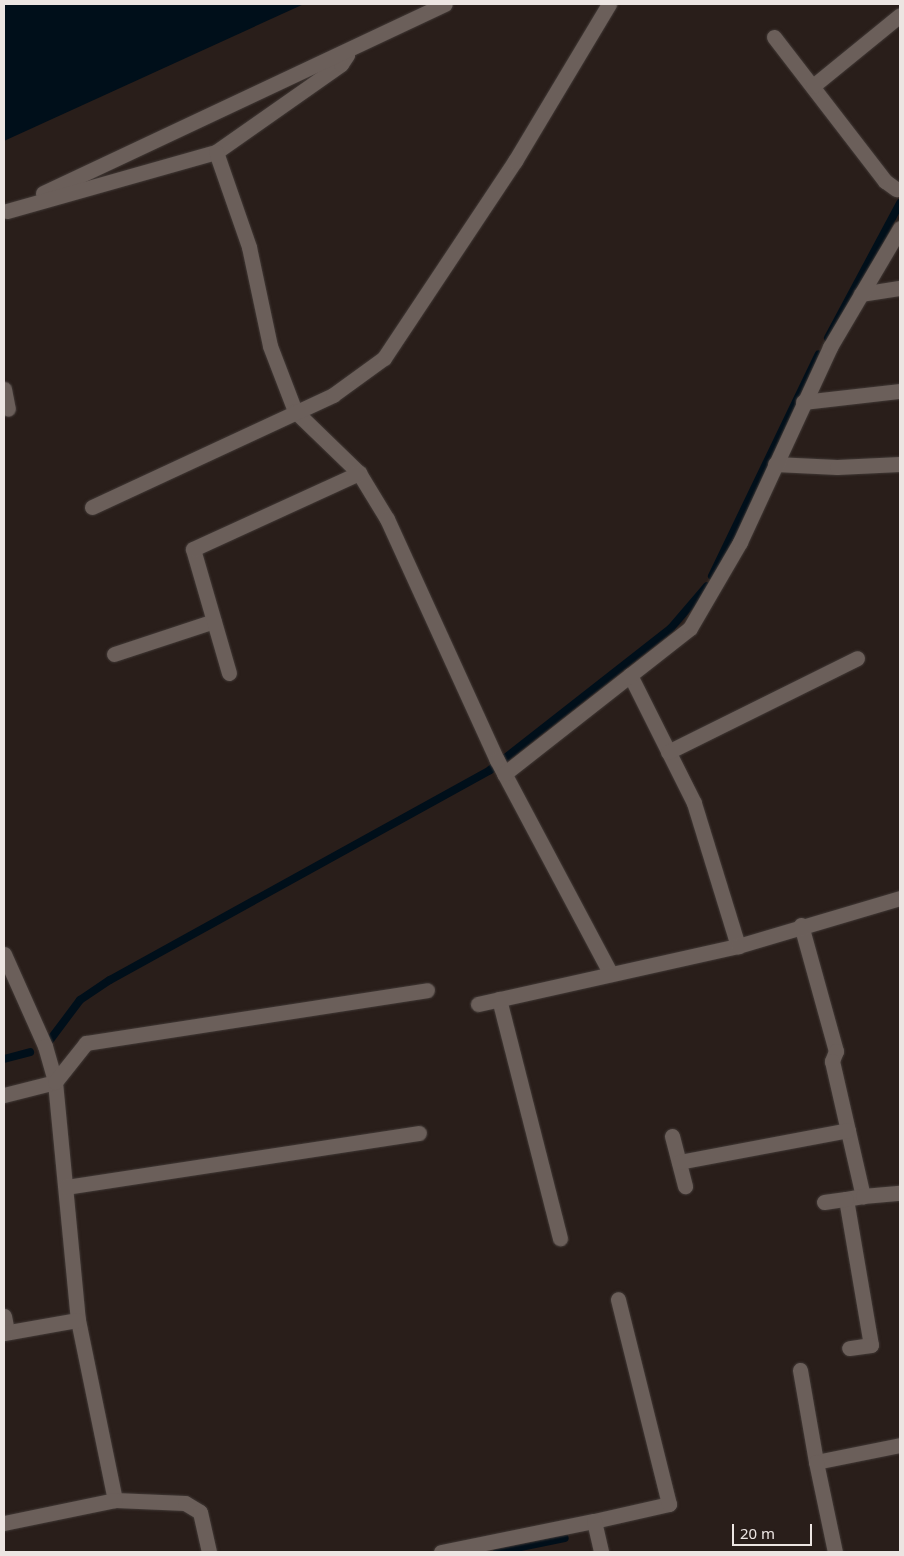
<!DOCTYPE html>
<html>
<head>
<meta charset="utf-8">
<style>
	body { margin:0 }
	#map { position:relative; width:904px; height:1556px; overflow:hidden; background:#291e1a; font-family:"Noto Sans",sans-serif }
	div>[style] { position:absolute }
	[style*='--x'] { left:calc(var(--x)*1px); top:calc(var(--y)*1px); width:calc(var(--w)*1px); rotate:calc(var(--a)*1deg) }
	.water>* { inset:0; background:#000f1a }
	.stream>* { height:8px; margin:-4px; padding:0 4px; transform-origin:4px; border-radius:4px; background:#000f1a }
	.roads { filter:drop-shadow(0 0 1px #413936) drop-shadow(0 0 1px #413936) }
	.minor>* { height:15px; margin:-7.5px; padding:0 7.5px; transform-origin:7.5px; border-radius:7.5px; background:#6b5f5a }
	span { translate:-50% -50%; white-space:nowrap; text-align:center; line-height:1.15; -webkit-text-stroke:5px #291e1a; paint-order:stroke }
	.frame { position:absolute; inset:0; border:5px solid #ece5e2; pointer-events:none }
	.scale { position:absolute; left:732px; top:1524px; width:80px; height:22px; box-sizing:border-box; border:2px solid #ece5e2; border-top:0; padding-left:6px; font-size:15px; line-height:18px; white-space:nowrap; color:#ece5e2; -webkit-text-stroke:4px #291e1a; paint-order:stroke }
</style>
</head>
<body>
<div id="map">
	<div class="water">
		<i style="clip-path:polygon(4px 4px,304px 4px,4px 141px)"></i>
	</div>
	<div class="stream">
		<i style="--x:828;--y:338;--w:153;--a:-61.9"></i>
		<i style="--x:712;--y:576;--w:246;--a:-64.3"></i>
		<i style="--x:50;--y:1040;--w:50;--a:-53.1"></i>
		<i style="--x:80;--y:1000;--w:36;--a:-34"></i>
		<i style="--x:110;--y:980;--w:434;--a:-28.9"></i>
		<i style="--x:490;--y:770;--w:230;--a:-38.1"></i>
		<i style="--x:671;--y:628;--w:55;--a:-49.4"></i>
		<i style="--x:4;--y:1059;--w:27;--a:-15"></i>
		<i style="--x:497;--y:1552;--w:69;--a:-11.6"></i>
	</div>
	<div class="roads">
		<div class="minor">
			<i style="--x:774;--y:37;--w:182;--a:52.4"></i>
			<i style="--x:885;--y:181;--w:14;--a:36"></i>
			<i style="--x:813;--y:86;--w:112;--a:-39.2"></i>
			<i style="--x:216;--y:152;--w:153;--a:-35.1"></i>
			<i style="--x:341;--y:64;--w:11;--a:-56"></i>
			<i style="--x:43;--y:193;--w:444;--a:-25.2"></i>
			<i style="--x:7;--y:211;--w:217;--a:-15.8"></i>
			<i style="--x:216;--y:152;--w:101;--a:70.8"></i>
			<i style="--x:249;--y:247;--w:101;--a:78"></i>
			<i style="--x:270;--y:346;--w:70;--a:69"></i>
			<i style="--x:295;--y:411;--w:89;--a:44.1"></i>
			<i style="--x:359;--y:473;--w:54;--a:58.7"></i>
			<i style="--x:387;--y:519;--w:265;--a:65.5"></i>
			<i style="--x:497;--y:760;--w:242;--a:62"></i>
			<i style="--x:861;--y:294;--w:39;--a:-9"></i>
			<i style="--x:4;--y:389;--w:20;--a:79"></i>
			<i style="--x:803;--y:402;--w:98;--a:-6.5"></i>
			<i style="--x:775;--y:464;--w:62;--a:2.8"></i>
			<i style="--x:837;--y:467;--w:63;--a:-2.7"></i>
			<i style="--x:92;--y:507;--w:266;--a:-24.9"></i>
			<i style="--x:333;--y:395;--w:63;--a:-36"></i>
			<i style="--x:384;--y:358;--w:237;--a:-56.4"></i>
			<i style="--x:515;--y:161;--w:183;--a:-59.1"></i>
			<i style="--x:114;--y:654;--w:105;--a:-18.3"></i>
			<i style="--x:229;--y:673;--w:129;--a:-106.2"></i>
			<i style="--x:193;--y:549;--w:183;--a:-24.6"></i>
			<i style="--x:630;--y:675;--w:143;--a:63.4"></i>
			<i style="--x:694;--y:803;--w:150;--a:72.9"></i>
			<i style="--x:668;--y:752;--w:211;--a:-26.4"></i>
			<i style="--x:504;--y:774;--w:236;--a:-38.1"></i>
			<i style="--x:690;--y:628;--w:99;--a:-59.8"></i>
			<i style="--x:740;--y:542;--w:215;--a:-65.2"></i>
			<i style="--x:830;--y:347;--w:138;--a:-59.5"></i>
			<i style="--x:801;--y:925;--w:131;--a:74.5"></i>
			<i style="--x:836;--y:1051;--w:11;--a:112"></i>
			<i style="--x:832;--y:1061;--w:139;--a:77.1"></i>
			<i style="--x:863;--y:1196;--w:17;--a:170"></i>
			<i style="--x:846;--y:1199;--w:148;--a:80.3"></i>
			<i style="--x:871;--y:1345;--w:22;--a:172"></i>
			<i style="--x:4;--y:954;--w:101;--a:66"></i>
			<i style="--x:45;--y:1046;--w:37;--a:74"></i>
			<i style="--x:55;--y:1082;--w:239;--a:84.5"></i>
			<i style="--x:78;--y:1320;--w:184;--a:78.4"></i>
			<i style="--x:115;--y:1500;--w:70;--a:2.5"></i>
			<i style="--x:185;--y:1503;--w:17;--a:31"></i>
			<i style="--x:200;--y:1512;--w:41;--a:77.3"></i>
			<i style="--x:499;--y:999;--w:247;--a:75.7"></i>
			<i style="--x:478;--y:1004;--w:266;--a:-12.6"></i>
			<i style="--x:738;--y:946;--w:169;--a:-16.5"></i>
			<i style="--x:4;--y:1095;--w:53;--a:-14.3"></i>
			<i style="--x:55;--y:1082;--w:50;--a:-51.5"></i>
			<i style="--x:86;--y:1043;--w:345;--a:-8.8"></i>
			<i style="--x:672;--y:1136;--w:52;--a:75.4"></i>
			<i style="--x:679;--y:1162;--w:172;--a:-10.7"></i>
			<i style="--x:66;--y:1187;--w:357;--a:-8.7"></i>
			<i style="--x:863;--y:1196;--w:37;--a:-5"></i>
			<i style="--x:824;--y:1202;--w:22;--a:-8"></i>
			<i style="--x:4;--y:1316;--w:16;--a:79"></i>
			<i style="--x:4;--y:1333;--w:75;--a:-10"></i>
			<i style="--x:800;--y:1370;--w:93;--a:80.1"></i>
			<i style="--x:816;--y:1462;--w:86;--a:-11.4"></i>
			<i style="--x:816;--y:1462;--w:92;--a:78.1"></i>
			<i style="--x:594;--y:1521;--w:77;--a:-12.8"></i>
			<i style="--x:669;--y:1504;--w:211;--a:-104"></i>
			<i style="--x:4;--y:1523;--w:113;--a:-11.7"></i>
			<i style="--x:441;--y:1552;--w:156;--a:-11.5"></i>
			<i style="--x:594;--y:1521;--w:32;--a:77"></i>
		</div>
	</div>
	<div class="frame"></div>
	<div class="scale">20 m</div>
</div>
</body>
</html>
